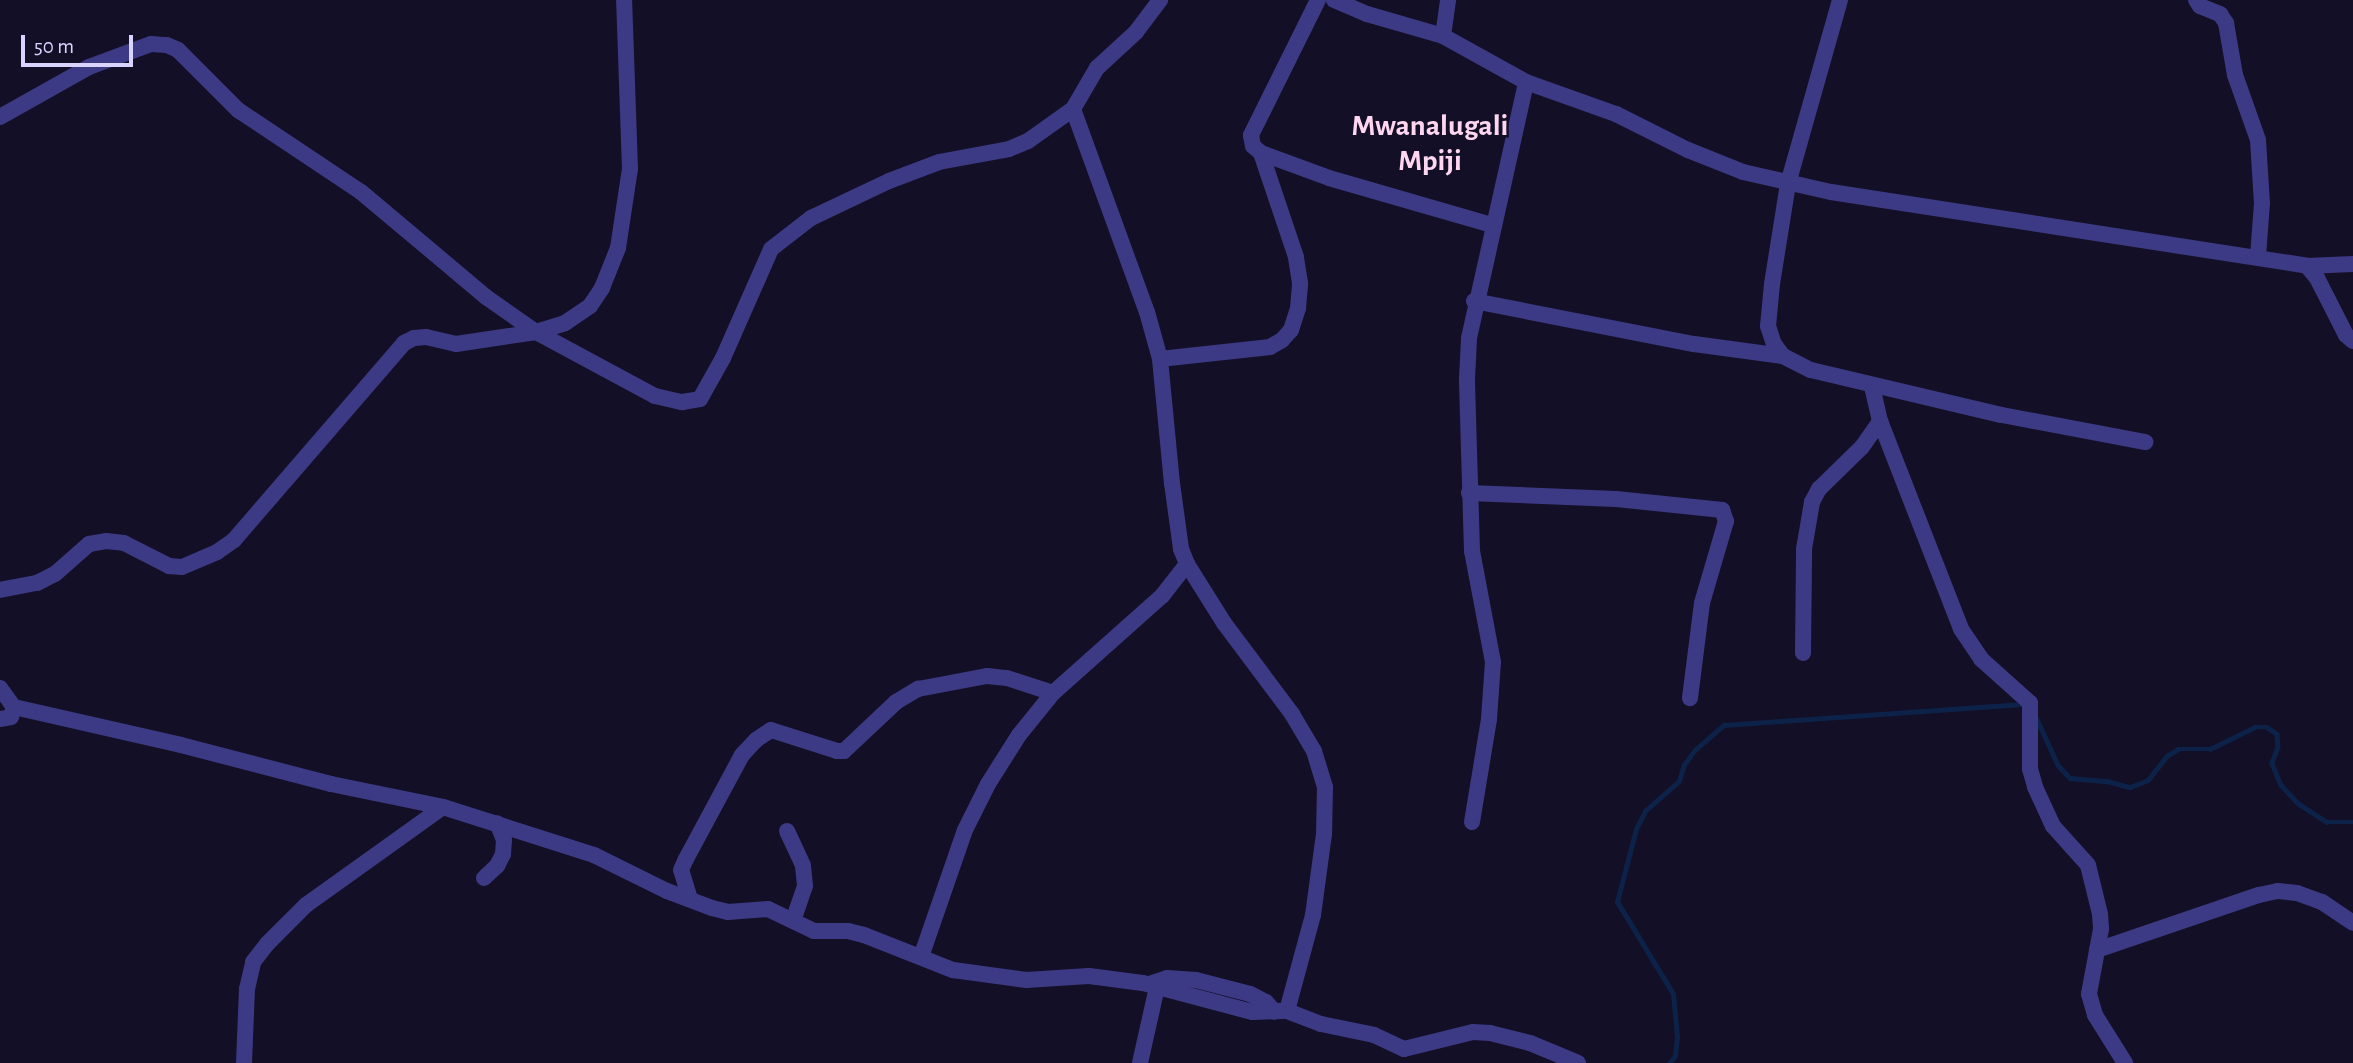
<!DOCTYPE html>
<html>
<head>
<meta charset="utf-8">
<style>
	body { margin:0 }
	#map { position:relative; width:2353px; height:1063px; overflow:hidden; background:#130f26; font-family:"Alegreya Sans",sans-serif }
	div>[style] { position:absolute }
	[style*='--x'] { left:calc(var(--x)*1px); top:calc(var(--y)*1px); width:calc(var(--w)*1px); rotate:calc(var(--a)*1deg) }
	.stream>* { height:4.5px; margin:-2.25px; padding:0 2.25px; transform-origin:2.25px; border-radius:2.25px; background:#0c2248 }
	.street>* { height:16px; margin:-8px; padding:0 8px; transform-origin:8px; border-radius:8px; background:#3d3a85 }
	span { translate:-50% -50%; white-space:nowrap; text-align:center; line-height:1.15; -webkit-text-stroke:5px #130f26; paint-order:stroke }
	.quarter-label { font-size:30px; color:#ffd6f0; font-weight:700 }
	.scale { position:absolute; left:21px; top:35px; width:112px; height:32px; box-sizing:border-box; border:4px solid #d9d4ff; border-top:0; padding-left:9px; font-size:21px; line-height:24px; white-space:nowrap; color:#d9d4ff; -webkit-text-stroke:5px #130f26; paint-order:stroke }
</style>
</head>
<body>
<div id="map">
	<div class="stream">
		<i style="--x:2036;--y:717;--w:53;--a:65.4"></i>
		<i style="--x:2058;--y:765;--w:18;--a:47"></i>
		<i style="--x:2070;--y:778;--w:37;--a:5"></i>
		<i style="--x:2107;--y:781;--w:24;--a:15"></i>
		<i style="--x:2130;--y:787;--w:19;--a:-21"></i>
		<i style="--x:2148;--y:780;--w:31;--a:-52"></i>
		<i style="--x:2167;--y:756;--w:13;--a:-32"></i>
		<i style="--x:2178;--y:749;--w:32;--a:0"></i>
		<i style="--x:2210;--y:749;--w:50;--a:-26.1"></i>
		<i style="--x:2255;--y:727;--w:12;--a:0"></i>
		<i style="--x:2267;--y:727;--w:12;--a:35"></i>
		<i style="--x:2277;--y:734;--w:13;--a:86"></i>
		<i style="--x:2278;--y:747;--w:17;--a:111"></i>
		<i style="--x:2272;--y:763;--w:24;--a:68"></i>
		<i style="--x:2281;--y:785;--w:26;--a:47"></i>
		<i style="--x:2299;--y:804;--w:33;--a:33"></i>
		<i style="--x:2327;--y:822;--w:26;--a:0"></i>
		<i style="--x:1669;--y:1063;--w:9;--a:-49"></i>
		<i style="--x:1675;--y:1056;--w:19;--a:-84"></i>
		<i style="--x:1677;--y:1037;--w:43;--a:-95.3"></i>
		<i style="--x:1673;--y:994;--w:108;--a:-121.3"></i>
		<i style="--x:1617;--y:902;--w:75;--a:-75.4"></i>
		<i style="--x:1636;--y:829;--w:20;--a:-63"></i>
		<i style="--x:1645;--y:811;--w:45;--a:-41.4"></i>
		<i style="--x:1679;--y:781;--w:17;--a:-73"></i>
		<i style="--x:1684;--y:765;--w:19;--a:-54"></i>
		<i style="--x:1695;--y:750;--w:38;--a:-41"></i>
		<i style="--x:1724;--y:725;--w:299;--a:-4"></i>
	</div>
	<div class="street">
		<i style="--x:1318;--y:0;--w:151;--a:116.4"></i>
		<i style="--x:1251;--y:135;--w:11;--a:80"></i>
		<i style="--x:1253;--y:146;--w:11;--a:41"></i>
		<i style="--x:1261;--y:153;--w:72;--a:20.2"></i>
		<i style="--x:1329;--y:178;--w:170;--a:16.1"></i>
		<i style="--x:1334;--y:0;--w:36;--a:23"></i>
		<i style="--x:1367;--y:14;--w:79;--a:16.1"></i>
		<i style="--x:1443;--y:36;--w:95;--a:29"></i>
		<i style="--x:1526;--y:82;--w:96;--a:19.6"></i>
		<i style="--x:1616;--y:114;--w:80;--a:26.6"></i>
		<i style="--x:1688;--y:150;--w:59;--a:21.8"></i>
		<i style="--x:1743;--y:172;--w:90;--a:12.8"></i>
		<i style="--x:1831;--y:192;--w:482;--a:8.8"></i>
		<i style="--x:2307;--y:266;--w:16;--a:50"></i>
		<i style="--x:2317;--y:278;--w:64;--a:63"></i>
		<i style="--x:2346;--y:335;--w:9;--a:41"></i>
		<i style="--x:1840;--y:0;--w:191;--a:105.8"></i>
		<i style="--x:1788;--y:184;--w:101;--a:99.1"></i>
		<i style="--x:1772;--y:284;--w:42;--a:95.4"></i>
		<i style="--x:1768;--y:326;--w:19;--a:72"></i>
		<i style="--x:1774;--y:344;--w:15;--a:53"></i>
		<i style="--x:1783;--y:356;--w:31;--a:27"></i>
		<i style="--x:1811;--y:370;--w:196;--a:13.3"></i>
		<i style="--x:2002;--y:415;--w:146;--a:10.7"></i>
		<i style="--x:2196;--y:0;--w:7;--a:56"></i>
		<i style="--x:2200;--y:6;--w:22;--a:22"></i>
		<i style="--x:2220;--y:14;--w:11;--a:56"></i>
		<i style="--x:2226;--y:23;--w:53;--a:80.2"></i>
		<i style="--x:2235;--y:75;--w:69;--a:70.5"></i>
		<i style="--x:2258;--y:140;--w:63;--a:86.4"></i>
		<i style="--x:2262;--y:203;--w:53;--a:94.3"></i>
		<i style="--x:1443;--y:36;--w:36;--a:-82"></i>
		<i style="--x:1073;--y:109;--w:216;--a:70"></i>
		<i style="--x:1147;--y:312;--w:49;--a:74.5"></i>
		<i style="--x:1160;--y:359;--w:125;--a:84.5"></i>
		<i style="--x:1172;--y:483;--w:67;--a:82.2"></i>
		<i style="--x:1181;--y:549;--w:16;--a:68"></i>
		<i style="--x:1187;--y:564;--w:70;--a:57.9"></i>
		<i style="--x:1224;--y:623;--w:114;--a:53.2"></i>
		<i style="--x:1292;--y:714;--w:43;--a:59.3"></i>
		<i style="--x:1314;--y:751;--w:38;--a:73"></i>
		<i style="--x:1325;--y:787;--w:47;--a:91.2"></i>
		<i style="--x:1324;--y:834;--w:82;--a:97.7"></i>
		<i style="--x:1313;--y:915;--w:99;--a:105.2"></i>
		<i style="--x:0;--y:117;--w:102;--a:-29.3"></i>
		<i style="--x:89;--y:67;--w:66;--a:-20.4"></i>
		<i style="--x:151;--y:44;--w:16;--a:4"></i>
		<i style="--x:167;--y:45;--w:12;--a:24"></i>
		<i style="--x:178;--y:50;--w:85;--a:45"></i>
		<i style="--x:238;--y:110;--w:148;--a:33.7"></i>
		<i style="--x:361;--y:192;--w:163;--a:40"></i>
		<i style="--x:486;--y:297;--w:61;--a:35"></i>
		<i style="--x:536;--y:332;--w:135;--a:28.3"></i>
		<i style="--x:655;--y:396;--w:28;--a:13"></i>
		<i style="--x:682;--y:402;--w:18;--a:-9"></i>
		<i style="--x:700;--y:399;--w:47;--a:-60.7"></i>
		<i style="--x:723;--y:358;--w:119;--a:-66.2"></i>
		<i style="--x:771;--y:249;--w:51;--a:-37.8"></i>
		<i style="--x:811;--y:218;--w:86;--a:-25.4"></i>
		<i style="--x:889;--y:181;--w:53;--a:-20.8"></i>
		<i style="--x:939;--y:162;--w:71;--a:-10.5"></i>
		<i style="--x:1009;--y:149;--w:21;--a:-23"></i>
		<i style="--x:1028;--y:141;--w:55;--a:-35.4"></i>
		<i style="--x:1073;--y:109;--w:48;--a:-59.7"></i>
		<i style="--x:1097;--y:68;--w:53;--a:-42.7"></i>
		<i style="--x:1136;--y:32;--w:40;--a:-53"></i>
		<i style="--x:2307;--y:266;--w:46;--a:-2.5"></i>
		<i style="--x:1474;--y:301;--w:224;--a:11.1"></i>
		<i style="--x:1694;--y:344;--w:90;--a:7.7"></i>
		<i style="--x:1160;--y:359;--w:111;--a:-6.2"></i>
		<i style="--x:1270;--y:347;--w:14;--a:-30"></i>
		<i style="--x:1282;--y:340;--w:13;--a:-48"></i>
		<i style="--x:1291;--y:330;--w:23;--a:-72"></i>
		<i style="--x:1298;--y:308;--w:25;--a:-85"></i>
		<i style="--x:1300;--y:283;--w:26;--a:-99"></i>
		<i style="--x:1296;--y:257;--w:110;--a:-108.6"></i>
		<i style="--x:1880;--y:421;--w:223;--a:68.7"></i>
		<i style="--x:1961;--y:629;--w:36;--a:56"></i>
		<i style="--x:1981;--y:659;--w:66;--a:41.9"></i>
		<i style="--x:2030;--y:703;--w:66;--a:90"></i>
		<i style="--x:2030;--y:769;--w:19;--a:74"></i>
		<i style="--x:2035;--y:787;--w:43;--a:65.2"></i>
		<i style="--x:2053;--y:826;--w:52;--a:48.1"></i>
		<i style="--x:2088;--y:865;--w:50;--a:76.2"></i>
		<i style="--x:2100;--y:914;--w:15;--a:86"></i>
		<i style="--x:2101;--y:929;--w:66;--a:100.5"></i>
		<i style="--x:2089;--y:994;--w:22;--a:74"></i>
		<i style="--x:2095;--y:1015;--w:57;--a:58"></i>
		<i style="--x:1469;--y:493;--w:147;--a:2.3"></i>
		<i style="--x:1616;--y:499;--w:107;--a:5.9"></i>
		<i style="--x:1722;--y:510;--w:12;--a:70"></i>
		<i style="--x:1726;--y:521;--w:85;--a:106.3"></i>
		<i style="--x:1702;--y:603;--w:96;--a:97.2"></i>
		<i style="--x:0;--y:590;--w:38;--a:-11"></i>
		<i style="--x:37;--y:583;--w:20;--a:-27"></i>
		<i style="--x:55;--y:574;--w:45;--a:-41.4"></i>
		<i style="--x:89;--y:544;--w:17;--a:-10"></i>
		<i style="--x:106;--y:541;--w:18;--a:6"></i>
		<i style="--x:124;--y:543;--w:51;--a:27.1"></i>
		<i style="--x:169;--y:566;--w:13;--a:4"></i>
		<i style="--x:182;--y:567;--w:38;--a:-23"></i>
		<i style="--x:217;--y:552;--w:21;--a:-35"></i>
		<i style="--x:234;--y:540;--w:260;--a:-49.2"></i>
		<i style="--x:404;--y:343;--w:11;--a:-27"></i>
		<i style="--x:414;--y:338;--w:12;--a:-5"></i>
		<i style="--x:426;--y:337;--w:31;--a:13"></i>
		<i style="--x:456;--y:344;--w:81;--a:-8.5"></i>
		<i style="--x:536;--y:332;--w:30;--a:-17"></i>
		<i style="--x:565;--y:323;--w:30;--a:-34"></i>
		<i style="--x:590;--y:306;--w:22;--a:-56"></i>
		<i style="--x:602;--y:288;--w:43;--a:-68.2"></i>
		<i style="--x:618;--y:248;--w:80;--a:-81.4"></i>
		<i style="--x:630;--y:169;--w:169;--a:-92"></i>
		<i style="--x:1803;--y:653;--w:104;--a:-89.4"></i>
		<i style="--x:1804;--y:549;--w:48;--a:-80.3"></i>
		<i style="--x:1812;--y:502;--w:15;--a:-62"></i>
		<i style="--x:1819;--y:489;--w:60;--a:-44.3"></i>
		<i style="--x:1862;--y:447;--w:32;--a:-55"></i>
		<i style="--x:1880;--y:421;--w:37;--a:-103"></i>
		<i style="--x:0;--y:688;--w:24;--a:54"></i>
		<i style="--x:14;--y:707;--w:171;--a:12.8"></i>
		<i style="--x:181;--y:745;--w:155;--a:14.6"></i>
		<i style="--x:331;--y:784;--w:114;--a:11.6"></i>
		<i style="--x:443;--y:807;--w:158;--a:17.6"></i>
		<i style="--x:594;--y:855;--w:81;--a:26.3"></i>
		<i style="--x:667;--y:891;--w:48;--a:20.7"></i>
		<i style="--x:712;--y:908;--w:16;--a:14"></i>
		<i style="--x:728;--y:912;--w:40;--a:-4.3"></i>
		<i style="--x:768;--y:909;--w:51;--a:25.6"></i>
		<i style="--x:814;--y:931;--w:34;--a:0"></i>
		<i style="--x:848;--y:931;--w:16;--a:14"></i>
		<i style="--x:864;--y:935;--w:96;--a:21.5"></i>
		<i style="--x:953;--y:970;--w:74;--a:7.8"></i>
		<i style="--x:1026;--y:980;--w:63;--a:-3.6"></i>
		<i style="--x:1089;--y:976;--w:54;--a:7.4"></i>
		<i style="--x:1143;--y:983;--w:113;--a:14.9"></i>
		<i style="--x:1252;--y:1012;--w:35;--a:-2"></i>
		<i style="--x:1287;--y:1011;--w:36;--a:21"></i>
		<i style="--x:1321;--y:1024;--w:54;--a:11.7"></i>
		<i style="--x:1374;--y:1035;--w:33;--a:25"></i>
		<i style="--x:1404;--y:1049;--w:71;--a:-13.8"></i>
		<i style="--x:1473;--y:1032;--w:17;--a:3"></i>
		<i style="--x:1490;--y:1033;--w:41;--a:14"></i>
		<i style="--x:1530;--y:1043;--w:52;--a:22.6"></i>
		<i style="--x:0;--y:719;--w:11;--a:-10"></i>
		<i style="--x:11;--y:717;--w:10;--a:-73"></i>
		<i style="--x:1472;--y:822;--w:104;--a:-80.6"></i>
		<i style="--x:1489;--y:719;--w:57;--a:-86"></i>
		<i style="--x:1493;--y:662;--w:113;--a:-100.7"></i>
		<i style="--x:1472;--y:551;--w:172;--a:-91.7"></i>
		<i style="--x:1467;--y:379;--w:41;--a:-87.2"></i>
		<i style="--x:1469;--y:338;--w:262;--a:-77.4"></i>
		<i style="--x:787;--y:831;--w:38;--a:65"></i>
		<i style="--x:803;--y:866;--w:20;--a:84"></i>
		<i style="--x:805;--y:886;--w:36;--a:109"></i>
		<i style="--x:484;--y:878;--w:18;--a:-43"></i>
		<i style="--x:497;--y:866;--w:13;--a:-63"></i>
		<i style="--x:503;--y:854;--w:14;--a:-86"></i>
		<i style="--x:504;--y:840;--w:18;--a:-112"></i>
		<i style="--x:690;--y:899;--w:30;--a:-107"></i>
		<i style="--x:681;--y:870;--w:12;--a:-66"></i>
		<i style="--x:686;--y:859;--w:118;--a:-61.7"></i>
		<i style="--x:742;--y:755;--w:21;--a:-47"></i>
		<i style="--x:756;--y:740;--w:18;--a:-34"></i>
		<i style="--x:771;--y:730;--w:69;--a:17.7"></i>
		<i style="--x:837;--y:751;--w:7;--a:0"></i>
		<i style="--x:844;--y:751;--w:71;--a:-43.3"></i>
		<i style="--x:896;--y:702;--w:26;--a:-31"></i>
		<i style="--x:918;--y:689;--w:70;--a:-10.7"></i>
		<i style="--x:987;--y:676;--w:20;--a:6"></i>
		<i style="--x:1007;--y:678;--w:48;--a:18.1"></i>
		<i style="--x:2097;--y:950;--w:171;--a:-18.8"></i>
		<i style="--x:2259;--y:895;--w:19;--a:-12"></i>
		<i style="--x:2278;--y:891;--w:19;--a:6"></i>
		<i style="--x:2297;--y:893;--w:27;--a:20"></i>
		<i style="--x:2322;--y:902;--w:37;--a:34"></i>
		<i style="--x:921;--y:957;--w:134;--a:-70.9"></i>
		<i style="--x:965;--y:830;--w:51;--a:-63.4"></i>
		<i style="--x:988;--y:784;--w:58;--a:-57.7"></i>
		<i style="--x:1019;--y:735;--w:54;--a:-51"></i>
		<i style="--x:1053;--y:693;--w:146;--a:-41.7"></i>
		<i style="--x:1162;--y:596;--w:41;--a:-52"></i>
		<i style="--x:1149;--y:984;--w:19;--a:-18"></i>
		<i style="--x:1167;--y:978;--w:29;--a:4"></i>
		<i style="--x:1196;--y:980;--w:56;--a:14.5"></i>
		<i style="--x:1250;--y:994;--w:18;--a:27"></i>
		<i style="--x:1266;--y:1002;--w:13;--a:48"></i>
		<i style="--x:244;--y:1063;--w:74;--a:-87.7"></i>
		<i style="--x:247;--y:989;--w:28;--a:-77"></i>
		<i style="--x:253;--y:962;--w:23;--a:-52"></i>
		<i style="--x:267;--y:944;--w:55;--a:-45"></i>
		<i style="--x:306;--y:905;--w:168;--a:-35.6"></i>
		<i style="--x:1140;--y:1063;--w:78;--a:-77.4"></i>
	</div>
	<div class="quarter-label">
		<span style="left:1430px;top:143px">Mwanalugali<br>Mpiji</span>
	</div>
	<div class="scale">50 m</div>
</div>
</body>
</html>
